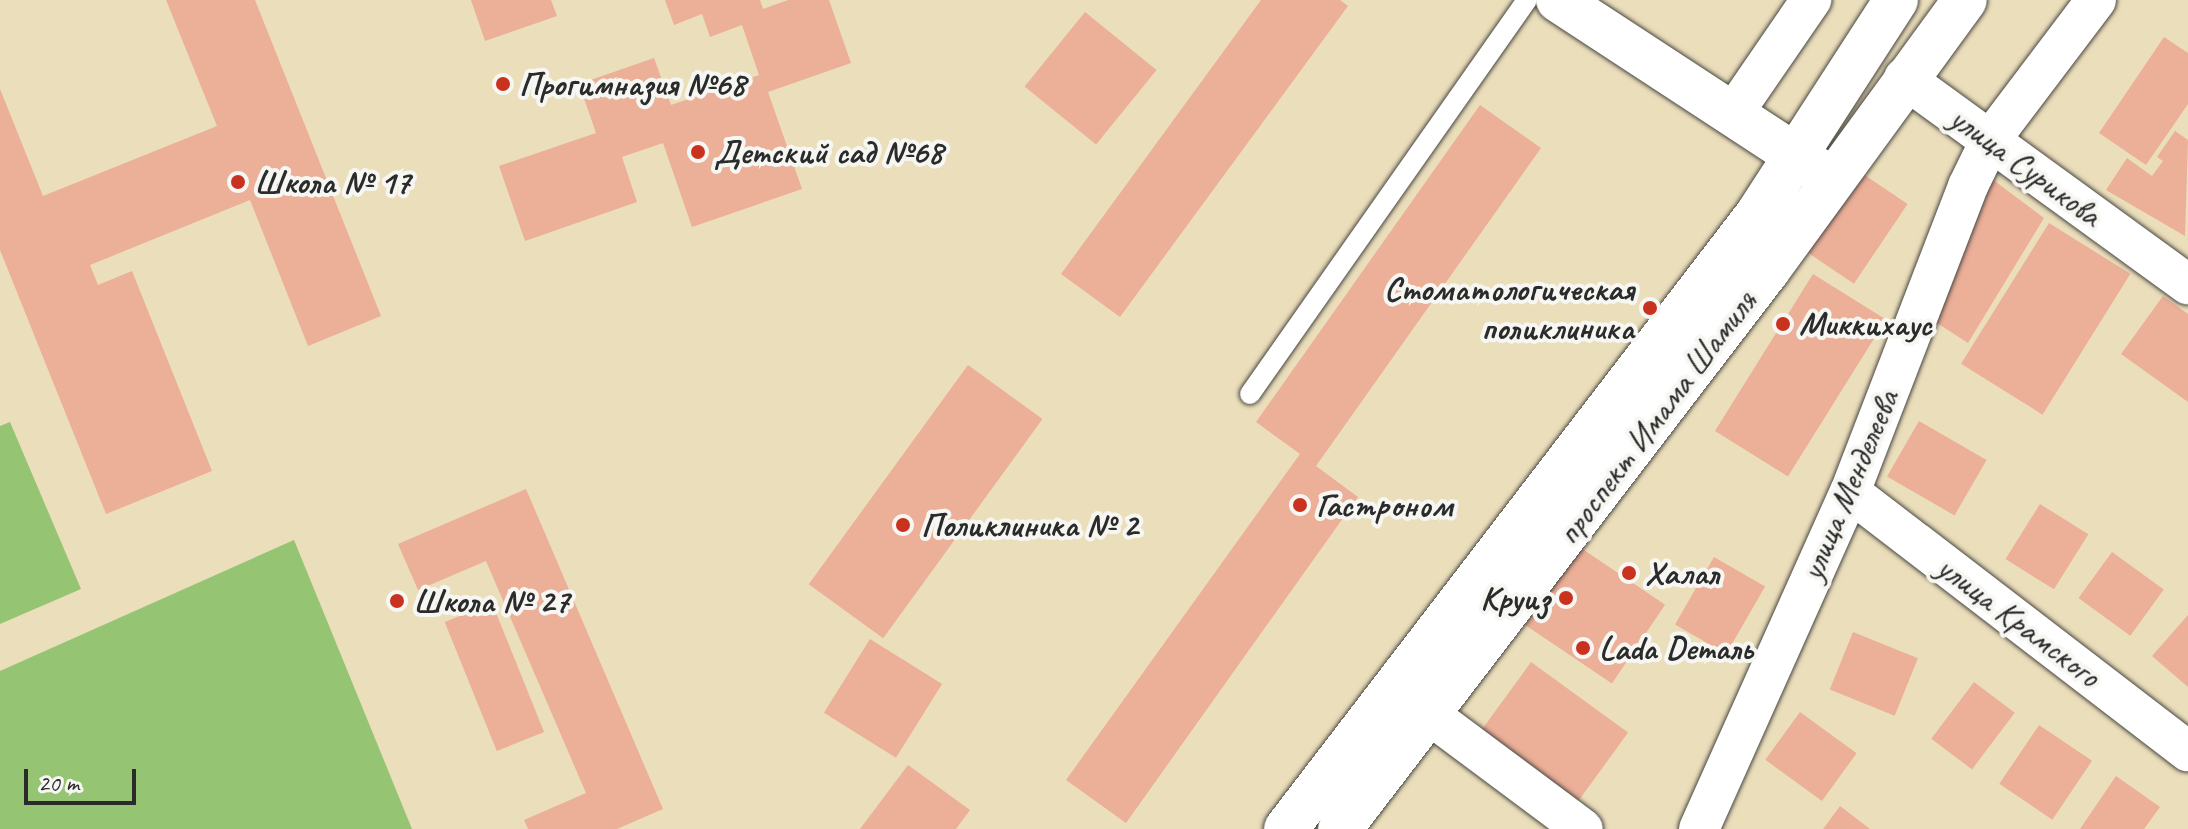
<!DOCTYPE html>
<html>
<head>
<meta charset="utf-8">
<style>
	body { margin:0 }
	#map { position:relative; width:2188px; height:829px; overflow:hidden; background:#ebdebb; font-family:Caveat,sans-serif }
	div>[style] { position:absolute }
	[style*='--x'] { left:calc(var(--x)*1px); top:calc(var(--y)*1px); width:calc(var(--w)*1px); rotate:calc(var(--a)*1deg) }
	.green>* { inset:0; background:#95c472 }
	.building>* { inset:0; background:#ecaf98; transform-origin:0 0 }
	.roads { filter:drop-shadow(0 0 2px #484641) drop-shadow(0 0 2px #484641) }
	.lane>* { height:20px; margin:-10px; padding:0 10px; transform-origin:10px; border-radius:10px; background:#fff }
	.street>* { height:40px; margin:-20px; padding:0 20px; transform-origin:20px; border-radius:20px; background:#fff }
	.secondary>* { height:44px; margin:-22px; padding:0 22px; transform-origin:22px; border-radius:22px; background:#fff }
	.primary>* { height:44px; margin:-22px; padding:0 22px; transform-origin:22px; border-radius:22px; background:#fff }
	.dots>* { width:22px; height:22px; translate:-50% -50%; box-sizing:border-box; border:4px solid #f6f6f2; border-radius:50% }
	span { translate:-50% -50%; white-space:nowrap; text-align:center; line-height:1.15; -webkit-text-stroke:8px #f6f6f2; paint-order:stroke }
	.poi-label { font-size:34px; color:#2b2b2b; font-weight:700 }
	.left { translate:0 -50%; text-align:left }
	.right { translate:-100% -50%; text-align:right }
	.street-label { font-size:34px; color:#2b2b2b }
	.scale { position:absolute; left:24px; top:769px; width:112px; height:36px; box-sizing:border-box; border:4px solid #2b2b2b; border-top:0; padding-left:10px; font-size:24px; line-height:28px; white-space:nowrap; color:#2b2b2b; -webkit-text-stroke:6px #f6f6f2; paint-order:stroke }
</style>
</head>
<body>
<div id="map">
	<div class="green">
		<i style="clip-path:polygon(10px 422px,81px 589px,0 624px,0 426px)"></i>
		<i style="clip-path:polygon(294px 540px,412px 829px,0 829px,0 671px)"></i>
	</div>
	<div class="building">
		<i style="clip-path:polygon(166px 0,255px 0,381px 316px,308px 346px,250px 200px,90px 265px,98px 285px,132px 271px,212px 471px,106px 514px,0 250px,0 89px,43px 196px,217px 126px)"></i>
		<i style="clip-path:polygon(471px 0,551px 0,557px 16px,485px 41px)"></i>
		<i style="clip-path:polygon(665px 0,760px 0,763px 9px,788px 0,829px 0,851px 63px,768px 92px,802px 189px,692px 227px,663px 143px,622px 157px,637px 202px,525px 241px,499px 166px,596px 133px,579px 84px,654px 58px,671px 105px,759px 75px,742px 25px,710px 37px,702px 14px,674px 25px)"></i>
		<i style="clip-path:polygon(1261px 0,1340px 0,1348px 6px,1120px 317px,1061px 274px)"></i>
		<i style="left:1085px;top:12px;width:92px;height:96px;rotate:39deg"></i>
		<i style="clip-path:polygon(2164px 37px,2188px 53px,2188px 104px,2146px 165px,2099px 133px)"></i>
		<i style="clip-path:polygon(1480px 105px,1541px 148px,1316px 466px,1358px 497px,1126px 823px,1066px 780px,1300px 454px,1256px 422px)"></i>
		<i style="clip-path:polygon(2175px 131px,2188px 140px,2185px 236px,2106px 190px,2127px 158px,2152px 176px,2163px 161px,2157px 157px)"></i>
		<i style="left:1857px;top:170px;width:61px;height:96px;rotate:34deg"></i>
		<i style="clip-path:polygon(1992px 179px,2044px 218px,1968px 343px,1926px 316px)"></i>
		<i style="left:2049px;top:223px;width:96px;height:166px;rotate:32deg"></i>
		<i style="left:1813px;top:274px;width:86px;height:185px;rotate:32deg"></i>
		<i style="clip-path:polygon(2163px 296px,2188px 314px,2188px 402px,2121px 354px)"></i>
		<i style="left:968px;top:365px;width:92px;height:271px;rotate:36deg"></i>
		<i style="left:1919px;top:421px;width:78px;height:64px;rotate:30deg"></i>
		<i style="clip-path:polygon(526px 489px,663px 809px,617px 829px,528px 829px,524px 820px,586px 793px,486px 561px,418px 590px,398px 544px)"></i>
		<i style="left:2040px;top:504px;width:57px;height:65px;rotate:32deg"></i>
		<i style="left:1578px;top:546px;width:105px;height:95px;rotate:34deg"></i>
		<i style="left:2112px;top:552px;width:64px;height:57px;rotate:36deg"></i>
		<i style="left:1714px;top:557px;width:59px;height:78px;rotate:30deg"></i>
		<i style="left:492px;top:603px;width:139px;height:51px;rotate:68deg"></i>
		<i style="clip-path:polygon(2188px 615px,2188px 687px,2152px 656px)"></i>
		<i style="left:1853px;top:632px;width:70px;height:62px;rotate:22deg"></i>
		<i style="left:870px;top:639px;width:85px;height:87px;rotate:32deg"></i>
		<i style="left:1531px;top:662px;width:120px;height:86px;rotate:36deg"></i>
		<i style="left:1974px;top:682px;width:51px;height:71px;rotate:37deg"></i>
		<i style="left:1800px;top:712px;width:70px;height:59px;rotate:36deg"></i>
		<i style="left:2039px;top:725px;width:64px;height:71px;rotate:34deg"></i>
		<i style="clip-path:polygon(908px 765px,970px 810px,956px 829px,860px 829px)"></i>
		<i style="clip-path:polygon(2116px 776px,2160px 807px,2144px 829px,2080px 829px)"></i>
		<i style="clip-path:polygon(1840px 806px,1870px 829px,1823px 829px)"></i>
	</div>
	<div class="roads">
		<div class="lane">
			<i style="--x:1250;--y:394;--w:482;--a:-54.9"></i>
		</div>
		<div class="street">
			<i style="--x:1904;--y:78;--w:351;--a:36"></i>
			<i style="--x:1732;--y:115;--w:140;--a:-55.5"></i>
			<i style="--x:1850;--y:492;--w:426;--a:37.5"></i>
			<i style="--x:1403;--y:695;--w:224;--a:36.7"></i>
			<i style="--x:1699;--y:829;--w:369;--a:-65.9"></i>
			<i style="--x:1850;--y:492;--w:328;--a:-68.9"></i>
			<i style="--x:1968;--y:186;--w:52;--a:-63.9"></i>
			<i style="--x:1991;--y:139;--w:174;--a:-52.9"></i>
		</div>
		<div class="secondary">
			<i style="--x:1558;--y:0;--w:324;--a:33.2"></i>
		</div>
		<div class="primary">
			<i style="--x:1286;--y:829;--w:774;--a:-52.51"></i>
			<i style="--x:1757;--y:215;--w:256;--a:-57.1"></i>
			<i style="--x:1340;--y:829;--w:704;--a:-52.56"></i>
			<i style="--x:1768;--y:270;--w:334;--a:-53.9"></i>
		</div>
	</div>
	<div class="dots">
		<i style="left:503px;top:84px;background:#c8321e"></i>
		<i style="left:698px;top:152px;background:#c8321e"></i>
		<i style="left:238px;top:182px;background:#c8321e"></i>
		<i style="left:1650px;top:308px;background:#c8321e"></i>
		<i style="left:1783px;top:324px;background:#c8321e"></i>
		<i style="left:1300px;top:505px;background:#c8321e"></i>
		<i style="left:903px;top:525px;background:#c8321e"></i>
		<i style="left:1629px;top:573px;background:#c8321e"></i>
		<i style="left:1566px;top:598px;background:#c8321e"></i>
		<i style="left:397px;top:601px;background:#c8321e"></i>
		<i style="left:1583px;top:648px;background:#c8321e"></i>
	</div>
	<div class="poi-label">
		<span class="left" style="left:519px;top:84px">Прогимназия №68</span>
		<span class="left" style="left:714px;top:152px">Детский сад №68</span>
		<span class="left" style="left:254px;top:182px">Школа № 17</span>
		<span class="right" style="left:1634px;top:308px">Стоматологическая<br>поликлиника</span>
		<span class="left" style="left:1799px;top:324px">Миккихаус</span>
		<span class="left" style="left:1316px;top:505px">Гастроном</span>
		<span class="left" style="left:921px;top:525px">Поликлиника № 2</span>
		<span class="left" style="left:1645px;top:573px">Халал</span>
		<span class="right" style="left:1550px;top:598px">Круиз</span>
		<span class="left" style="left:413px;top:601px">Школа № 27</span>
		<span class="left" style="left:1599px;top:648px">Lada Dеталь</span>
	</div>
	<div class="street-label">
		<span style="left:2026px;top:166px;rotate:36deg">улица Сурикова</span>
		<span style="left:1656px;top:417px;rotate:-53deg">проспект Имама Шамиля</span>
		<span style="left:1849px;top:485px;rotate:-67deg">улица Менделеева</span>
		<span style="left:2019px;top:621px;rotate:37deg">улица Крамского</span>
	</div>
	<div class="scale">20 m</div>
</div>
</body>
</html>
